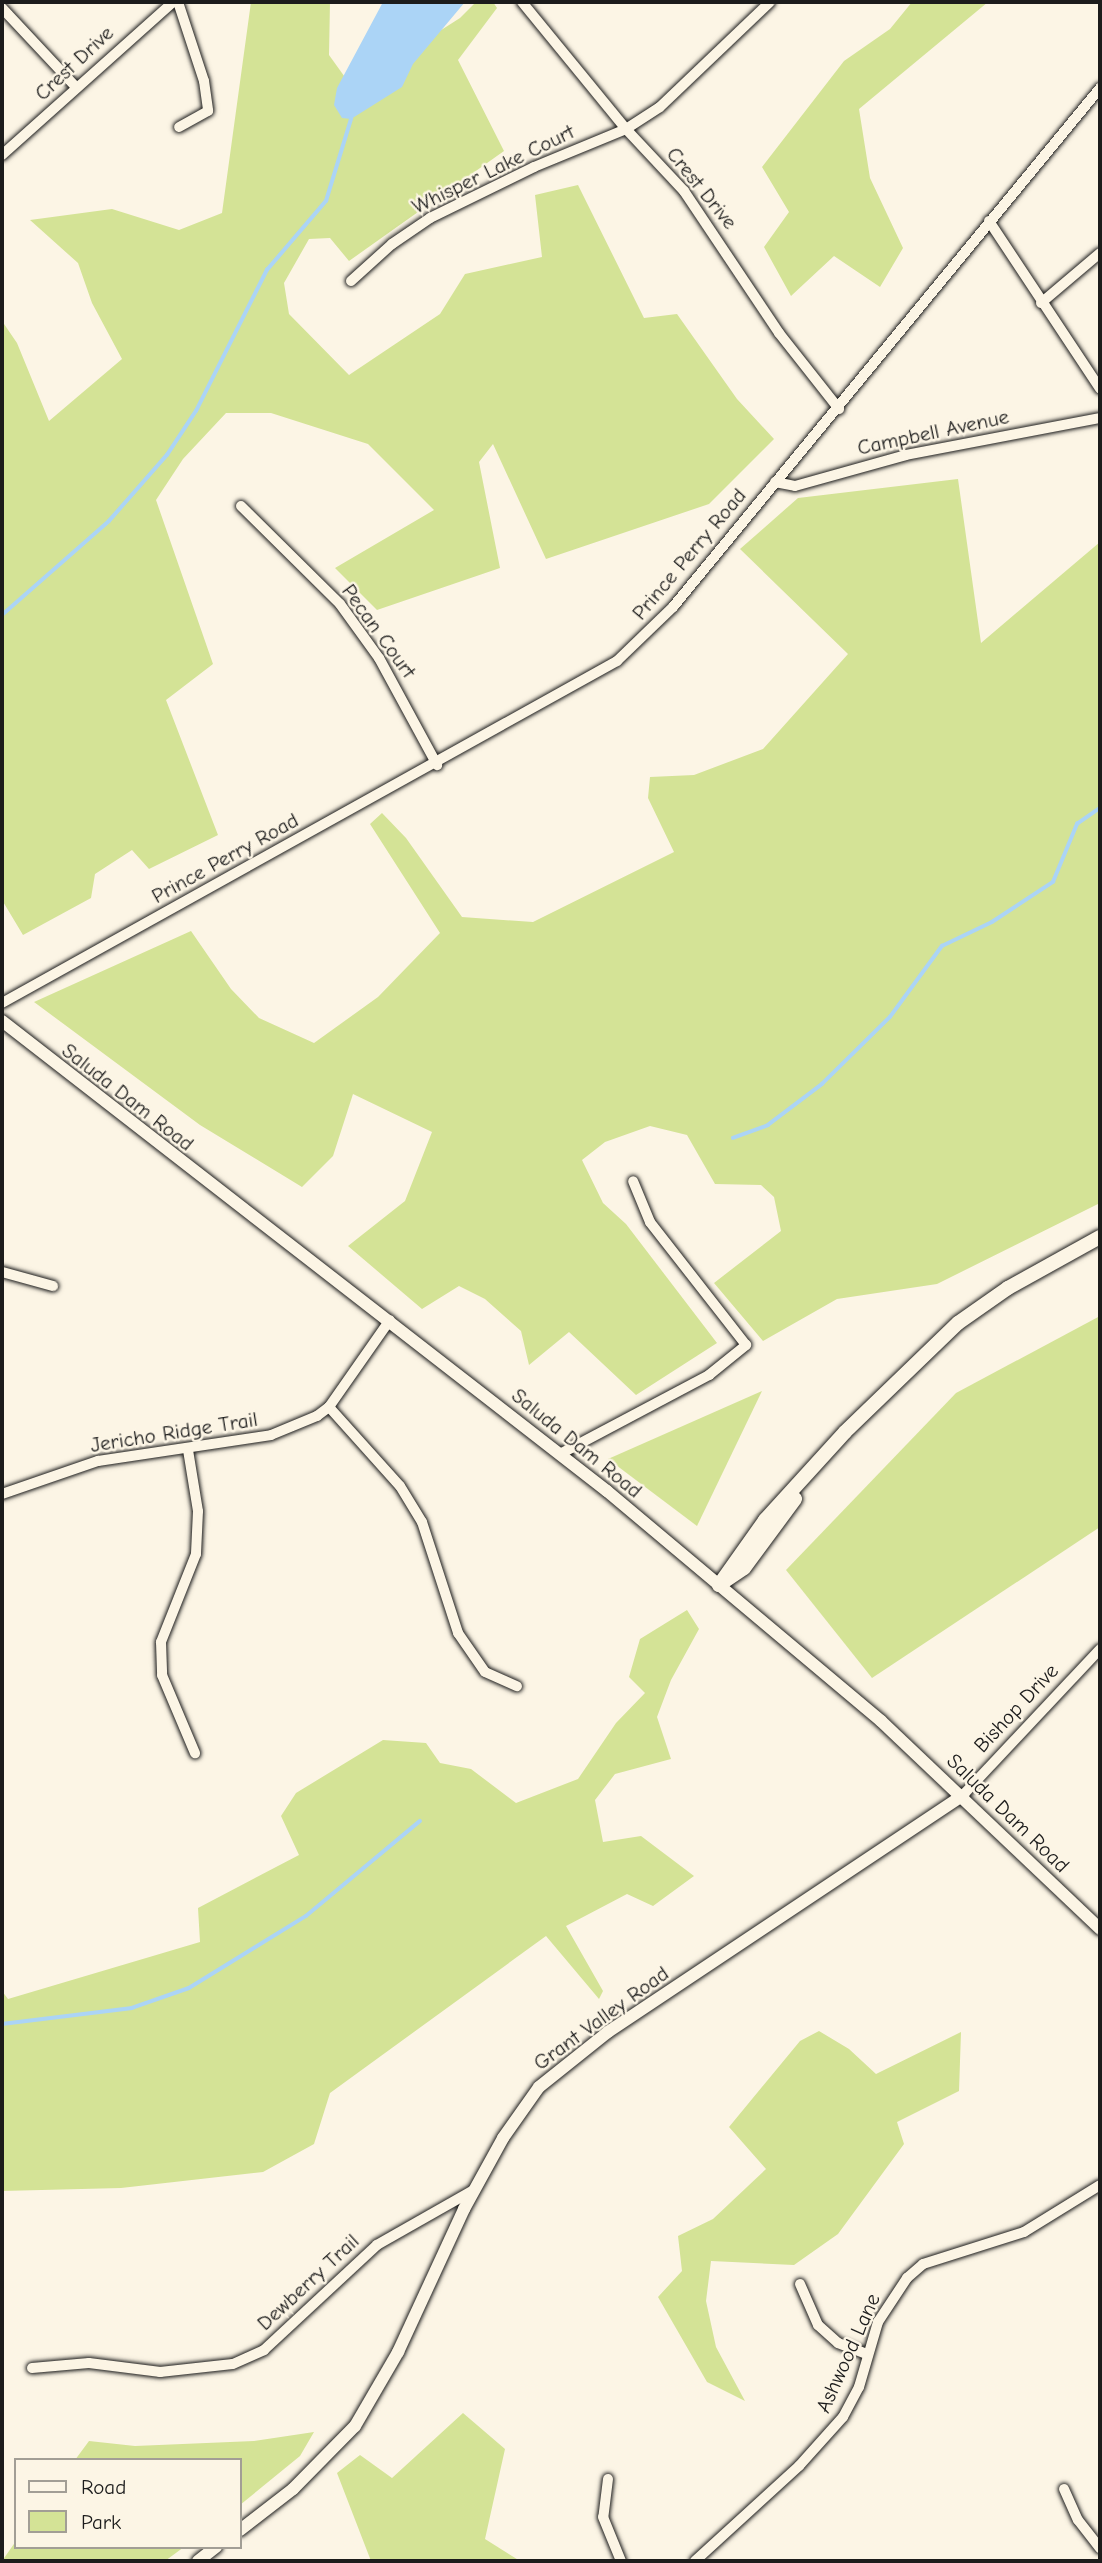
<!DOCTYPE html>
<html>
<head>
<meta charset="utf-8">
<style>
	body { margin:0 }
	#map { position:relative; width:1102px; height:2563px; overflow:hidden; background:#fcf5e5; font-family:"Comic Neue",sans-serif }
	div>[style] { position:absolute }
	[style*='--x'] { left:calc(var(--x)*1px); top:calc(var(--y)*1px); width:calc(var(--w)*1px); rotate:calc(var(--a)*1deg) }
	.green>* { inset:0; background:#d4e396 }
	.water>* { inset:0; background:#abd4f6 }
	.stream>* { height:3.5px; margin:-1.75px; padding:0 1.75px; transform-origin:1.75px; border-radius:1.75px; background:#abd4f6 }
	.roads { filter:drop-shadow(0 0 2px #1c1c1c) drop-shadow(0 0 2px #1c1c1c) }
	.minor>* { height:10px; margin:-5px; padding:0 5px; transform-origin:5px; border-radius:5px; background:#fcf5e5 }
	.tertiary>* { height:12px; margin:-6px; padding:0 6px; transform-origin:6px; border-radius:6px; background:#fcf5e5 }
	.secondary>* { height:14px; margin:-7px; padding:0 7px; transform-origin:7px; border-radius:7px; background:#fcf5e5 }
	span { translate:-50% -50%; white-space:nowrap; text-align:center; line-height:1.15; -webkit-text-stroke:5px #fcf5e5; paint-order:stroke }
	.street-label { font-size:21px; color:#1c1c1c }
	.frame { position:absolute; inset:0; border:4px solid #1c1c1c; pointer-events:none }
	.legend { position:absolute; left:14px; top:2458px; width:228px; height:91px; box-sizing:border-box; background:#fcf5e5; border:2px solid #a29e95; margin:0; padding:9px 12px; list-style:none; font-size:21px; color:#1c1c1c }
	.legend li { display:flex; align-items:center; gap:14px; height:35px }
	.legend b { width:35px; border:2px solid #a29e95 }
</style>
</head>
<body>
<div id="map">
	<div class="green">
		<i style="clip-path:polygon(251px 2px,330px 2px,329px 55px,352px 87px,460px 18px,476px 2px,493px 2px,497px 8px,458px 60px,504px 151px,349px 261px,330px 238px,309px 239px,284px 283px,289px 314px,349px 375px,440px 314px,465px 274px,542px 257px,535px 195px,578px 185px,644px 318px,677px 314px,737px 399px,774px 439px,709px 504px,546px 559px,493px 444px,479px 462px,500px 568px,377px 610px,335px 568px,434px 510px,368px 444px,271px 413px,226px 413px,183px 459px,156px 500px,213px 664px,166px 700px,218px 835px,149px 869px,132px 850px,95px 874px,91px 898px,23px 935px,2px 900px,2px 321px,17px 343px,49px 421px,122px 359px,92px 303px,78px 263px,30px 220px,112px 209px,179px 230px,222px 213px)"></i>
		<i style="clip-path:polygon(912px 2px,988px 2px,859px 109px,870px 178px,903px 248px,880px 287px,834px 256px,791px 296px,764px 247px,789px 212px,762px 167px,844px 61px,890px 29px)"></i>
		<i style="clip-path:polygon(958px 479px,981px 643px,1100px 542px,1100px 1203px,937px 1284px,837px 1299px,763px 1341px,714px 1283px,781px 1231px,774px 1197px,761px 1185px,715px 1184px,687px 1135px,650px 1126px,605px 1142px,582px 1160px,603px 1203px,626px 1224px,717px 1343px,636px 1395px,569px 1332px,529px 1365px,521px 1331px,485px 1299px,459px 1286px,422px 1309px,348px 1246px,405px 1201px,432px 1132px,353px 1094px,333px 1156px,302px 1187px,200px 1125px,34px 1002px,191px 931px,231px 989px,259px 1018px,314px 1043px,378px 997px,440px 933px,370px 824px,382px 813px,406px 838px,462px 917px,533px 922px,674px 852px,648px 798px,650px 777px,694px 775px,763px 749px,848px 654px,740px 549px,798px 498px)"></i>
		<i style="clip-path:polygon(1100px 1316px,1100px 1527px,872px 1678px,786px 1570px,956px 1393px)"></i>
		<i style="clip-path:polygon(762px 1391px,697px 1526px,608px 1459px)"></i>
		<i style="clip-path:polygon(687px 1610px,699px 1629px,671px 1680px,657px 1717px,671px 1759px,615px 1774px,595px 1800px,603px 1842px,641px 1836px,694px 1876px,653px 1906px,627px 1894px,566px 1926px,603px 1991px,599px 1999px,546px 1936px,330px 2093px,314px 2144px,263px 2172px,121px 2188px,2px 2191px,2px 1991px,8px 1999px,200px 1942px,198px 1908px,299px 1855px,281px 1816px,296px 1793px,383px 1740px,426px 1743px,440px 1763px,471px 1769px,516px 1803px,578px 1779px,616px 1723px,645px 1693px,629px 1677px,640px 1639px)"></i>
		<i style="clip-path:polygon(819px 2031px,849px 2049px,876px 2074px,961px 2032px,959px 2091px,897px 2122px,904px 2144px,838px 2234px,794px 2265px,711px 2261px,706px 2301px,716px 2347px,745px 2401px,707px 2382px,658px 2297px,682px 2271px,678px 2236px,713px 2219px,766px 2169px,729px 2127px,800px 2041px)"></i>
		<i style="clip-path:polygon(463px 2413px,505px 2449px,485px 2539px,520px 2561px,371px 2561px,337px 2473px,360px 2455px,392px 2478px)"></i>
		<i style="clip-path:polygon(314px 2432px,300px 2456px,240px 2505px,240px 2460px,75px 2460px,89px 2441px,135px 2446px,254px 2441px)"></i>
		<i style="clip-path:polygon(16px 2541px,16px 2547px,184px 2547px,165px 2561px,2px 2561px)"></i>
	</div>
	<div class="water">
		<i style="clip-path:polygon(383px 2px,465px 2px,413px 64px,402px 87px,351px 119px,342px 118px,334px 105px,337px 88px)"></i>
	</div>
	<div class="stream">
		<i style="--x:2;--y:615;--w:142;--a:-41.3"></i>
		<i style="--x:109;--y:521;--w:88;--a:-48.7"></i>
		<i style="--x:167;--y:455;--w:53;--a:-56.6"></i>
		<i style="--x:196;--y:411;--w:158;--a:-63.3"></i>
		<i style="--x:267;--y:270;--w:91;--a:-49.5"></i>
		<i style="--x:326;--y:201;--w:86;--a:-73"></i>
		<i style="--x:733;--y:1138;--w:37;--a:-20"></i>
		<i style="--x:768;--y:1125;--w:68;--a:-37.2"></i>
		<i style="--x:822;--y:1084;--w:95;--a:-44.6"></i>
		<i style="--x:890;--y:1017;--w:88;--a:-53.8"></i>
		<i style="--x:942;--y:946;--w:55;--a:-25.6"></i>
		<i style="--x:992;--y:922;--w:73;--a:-33.3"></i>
		<i style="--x:1053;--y:882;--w:63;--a:-67.5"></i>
		<i style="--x:1077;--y:824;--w:28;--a:-35"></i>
		<i style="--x:2;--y:2024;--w:131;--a:-7"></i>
		<i style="--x:132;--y:2008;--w:60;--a:-19.3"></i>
		<i style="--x:189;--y:1988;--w:137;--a:-31.6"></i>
		<i style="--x:306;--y:1916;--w:148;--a:-39.8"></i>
	</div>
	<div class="roads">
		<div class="minor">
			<i style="--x:178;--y:2;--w:83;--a:71.8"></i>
			<i style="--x:204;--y:81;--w:30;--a:82"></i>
			<i style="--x:208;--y:111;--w:33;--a:151"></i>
			<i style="--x:522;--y:2;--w:164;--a:50.7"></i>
			<i style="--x:626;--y:129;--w:85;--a:46.9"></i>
			<i style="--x:684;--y:191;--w:171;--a:56.2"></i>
			<i style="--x:779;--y:333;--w:97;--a:51.7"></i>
			<i style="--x:2;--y:8;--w:108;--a:46.9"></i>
			<i style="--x:2;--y:155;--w:229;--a:-41.8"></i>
			<i style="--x:989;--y:221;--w:201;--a:56.5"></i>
			<i style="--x:351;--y:281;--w:55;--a:-42.1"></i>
			<i style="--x:392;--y:244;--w:46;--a:-34.4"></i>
			<i style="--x:430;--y:218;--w:116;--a:-26.1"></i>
			<i style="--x:534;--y:167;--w:100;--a:-22.4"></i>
			<i style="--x:626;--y:129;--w:40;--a:-32.9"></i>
			<i style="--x:660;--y:107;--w:152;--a:-43.7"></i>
			<i style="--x:1041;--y:303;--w:77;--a:-40.3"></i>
			<i style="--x:775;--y:482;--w:20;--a:11"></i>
			<i style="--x:795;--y:486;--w:115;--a:-15.6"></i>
			<i style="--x:906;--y:455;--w:197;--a:-10.8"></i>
			<i style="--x:241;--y:506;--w:139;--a:44.7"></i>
			<i style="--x:340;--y:604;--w:67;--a:54.2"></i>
			<i style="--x:379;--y:658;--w:122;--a:61.5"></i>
			<i style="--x:2;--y:1003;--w:704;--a:-29.08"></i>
			<i style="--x:617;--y:661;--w:78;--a:-44"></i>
			<i style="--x:673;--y:607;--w:672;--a:-50.55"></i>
			<i style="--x:2;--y:1272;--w:53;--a:15.4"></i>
			<i style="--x:329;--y:1407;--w:106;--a:48.1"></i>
			<i style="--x:400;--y:1486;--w:42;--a:58.6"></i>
			<i style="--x:422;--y:1522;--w:117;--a:72"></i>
			<i style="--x:458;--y:1633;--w:47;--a:55.3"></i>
			<i style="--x:485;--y:1672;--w:35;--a:24"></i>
			<i style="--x:188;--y:1450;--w:62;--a:80.7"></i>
			<i style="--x:198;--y:1511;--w:43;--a:92.7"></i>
			<i style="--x:196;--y:1554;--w:95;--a:111.7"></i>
			<i style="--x:161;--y:1642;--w:33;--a:88"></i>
			<i style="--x:162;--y:1675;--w:85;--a:67.1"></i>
			<i style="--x:560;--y:1454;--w:169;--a:-27.9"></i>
			<i style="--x:709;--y:1375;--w:48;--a:-39"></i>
			<i style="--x:746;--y:1345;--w:156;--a:-128"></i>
			<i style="--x:650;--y:1222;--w:44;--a:-112.5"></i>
			<i style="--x:2;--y:1494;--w:102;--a:-19"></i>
			<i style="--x:98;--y:1461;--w:175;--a:-8.5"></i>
			<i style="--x:271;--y:1435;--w:50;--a:-22.4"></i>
			<i style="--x:317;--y:1416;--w:15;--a:-37"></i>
			<i style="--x:329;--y:1407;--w:106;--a:-55"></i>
			<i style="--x:963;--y:1795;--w:200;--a:-46.8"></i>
			<i style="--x:800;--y:2284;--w:45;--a:66.3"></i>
			<i style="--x:818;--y:2325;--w:27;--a:42"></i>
			<i style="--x:838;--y:2343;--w:30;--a:21"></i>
			<i style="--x:32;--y:2368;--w:57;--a:-5"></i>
			<i style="--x:89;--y:2363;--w:72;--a:7.2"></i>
			<i style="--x:160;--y:2372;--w:73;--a:-6.3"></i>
			<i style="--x:233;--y:2364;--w:34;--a:-24"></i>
			<i style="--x:264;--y:2350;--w:154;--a:-42.9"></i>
			<i style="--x:377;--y:2245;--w:112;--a:-29.6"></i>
			<i style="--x:608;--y:2479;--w:38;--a:97"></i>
			<i style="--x:603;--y:2517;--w:48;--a:67.8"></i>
			<i style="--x:1064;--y:2489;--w:34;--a:66"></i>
			<i style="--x:1078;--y:2520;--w:36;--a:52"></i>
			<i style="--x:695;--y:2561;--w:141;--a:-42.4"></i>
			<i style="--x:799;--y:2466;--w:66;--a:-48.1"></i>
			<i style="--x:843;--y:2417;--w:34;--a:-62"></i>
			<i style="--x:859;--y:2387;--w:68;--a:-73.7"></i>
			<i style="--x:878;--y:2322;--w:53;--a:-56.6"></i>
			<i style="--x:907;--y:2278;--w:21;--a:-41"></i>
			<i style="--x:923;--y:2264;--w:106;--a:-17.6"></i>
			<i style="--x:1024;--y:2232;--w:89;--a:-31.7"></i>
		</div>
		<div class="tertiary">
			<i style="--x:2;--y:1021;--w:766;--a:37.84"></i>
			<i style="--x:607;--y:1491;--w:358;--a:40"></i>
			<i style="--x:881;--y:1721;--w:302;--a:43.5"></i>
			<i style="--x:240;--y:2530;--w:67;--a:-37.7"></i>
			<i style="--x:293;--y:2489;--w:88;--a:-45.5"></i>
			<i style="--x:355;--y:2426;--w:86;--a:-59.8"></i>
			<i style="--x:398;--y:2352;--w:157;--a:-65.2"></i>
			<i style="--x:464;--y:2209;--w:81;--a:-61.2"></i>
			<i style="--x:503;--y:2138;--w:62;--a:-54.8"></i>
			<i style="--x:539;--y:2087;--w:88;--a:-38.6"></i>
			<i style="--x:608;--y:2032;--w:427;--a:-33.7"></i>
			<i style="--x:198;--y:2561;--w:23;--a:-38"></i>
		</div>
		<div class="secondary">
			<i style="--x:719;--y:1585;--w:80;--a:-54.7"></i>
			<i style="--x:765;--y:1520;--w:119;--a:-47.7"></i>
			<i style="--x:845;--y:1432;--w:157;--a:-44"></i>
			<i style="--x:958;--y:1323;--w:61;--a:-35"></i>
			<i style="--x:1008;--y:1288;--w:105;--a:-29"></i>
			<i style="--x:719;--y:1585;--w:30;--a:-34"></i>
			<i style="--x:744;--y:1568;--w:86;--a:-53.5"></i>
		</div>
	</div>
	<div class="street-label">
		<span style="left:74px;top:63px;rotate:-43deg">Crest Drive</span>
		<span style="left:493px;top:169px;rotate:-26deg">Whisper Lake Court</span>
		<span style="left:702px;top:188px;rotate:51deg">Crest Drive</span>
		<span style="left:933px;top:432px;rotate:-12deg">Campbell Avenue</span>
		<span style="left:689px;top:554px;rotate:-50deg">Prince Perry Road</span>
		<span style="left:379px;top:631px;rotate:54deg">Pecan Court</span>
		<span style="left:225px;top:858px;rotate:-29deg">Prince Perry Road</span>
		<span style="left:128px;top:1097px;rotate:38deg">Saluda Dam Road</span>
		<span style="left:174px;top:1432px;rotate:-9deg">Jericho Ridge Trail</span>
		<span style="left:577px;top:1443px;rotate:39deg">Saluda Dam Road</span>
		<span style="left:1016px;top:1708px;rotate:-47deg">Bishop Drive</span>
		<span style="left:1008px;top:1813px;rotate:44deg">Saluda Dam Road</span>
		<span style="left:601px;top:2018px;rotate:-36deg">Grant Valley Road</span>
		<span style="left:308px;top:2282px;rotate:-43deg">Dewberry Trail</span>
		<span style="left:848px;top:2353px;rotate:-66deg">Ashwood Lane</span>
	</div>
	<div class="frame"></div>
	<ul class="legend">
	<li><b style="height:9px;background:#fcf5e5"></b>Road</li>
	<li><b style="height:19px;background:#d4e396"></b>Park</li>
	</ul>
</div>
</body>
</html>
